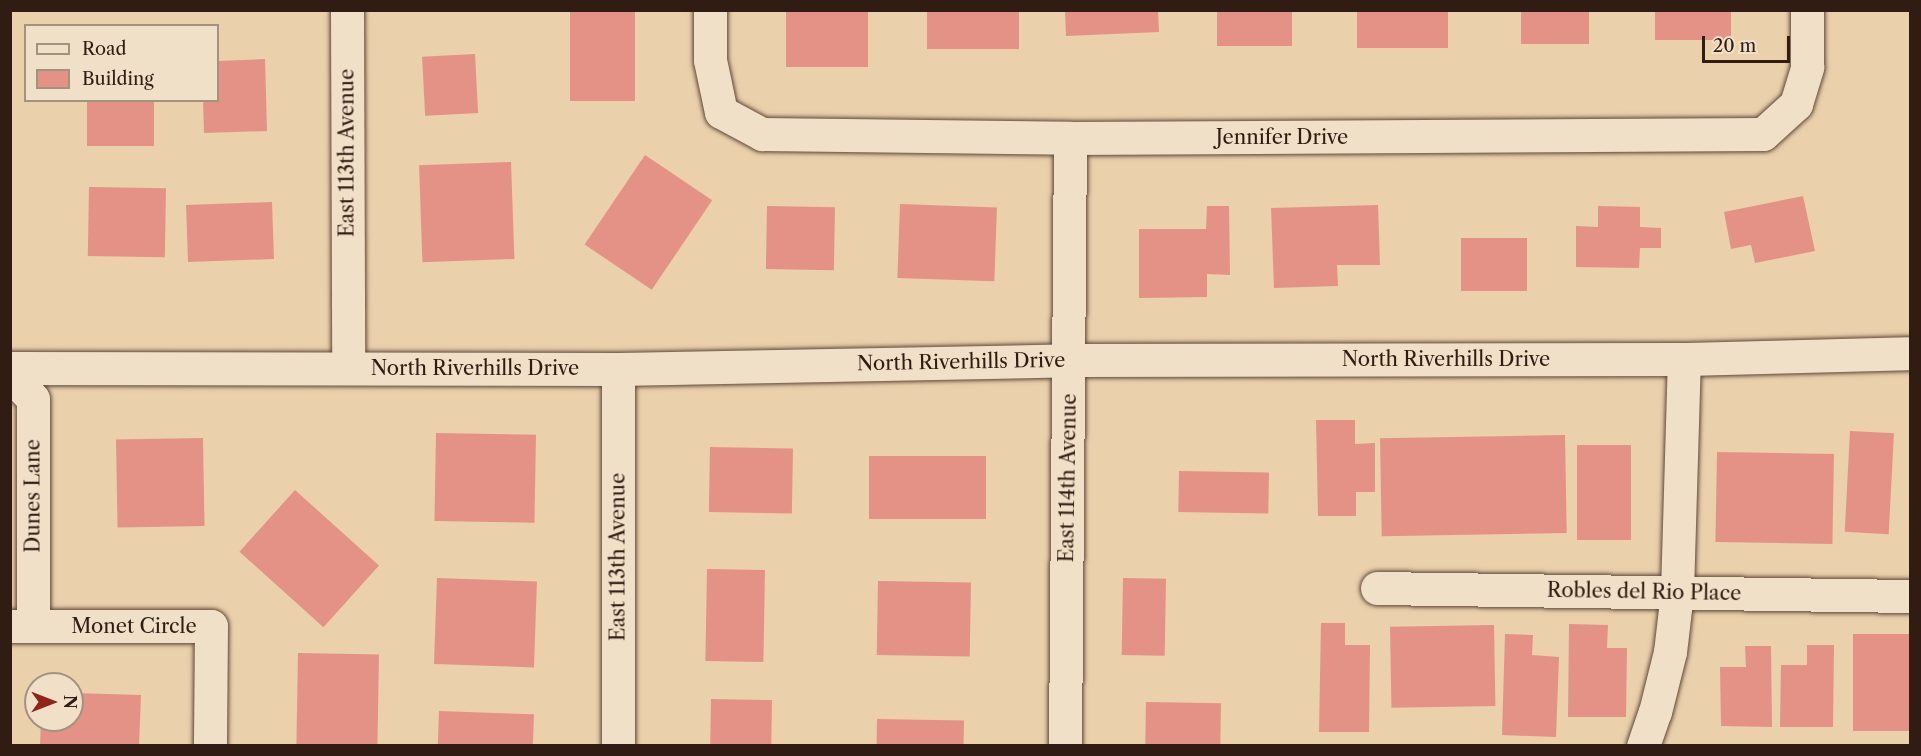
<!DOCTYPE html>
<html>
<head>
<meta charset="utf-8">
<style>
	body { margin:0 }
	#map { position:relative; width:1921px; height:756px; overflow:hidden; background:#ead0ab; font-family:"Libre Caslon Text",serif }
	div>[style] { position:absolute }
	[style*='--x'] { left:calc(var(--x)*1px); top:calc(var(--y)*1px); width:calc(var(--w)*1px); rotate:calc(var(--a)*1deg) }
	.building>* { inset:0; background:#e39285; transform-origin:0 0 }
	.roads { filter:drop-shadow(0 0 2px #5f4939) drop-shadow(0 0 2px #5f4939) }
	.minor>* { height:33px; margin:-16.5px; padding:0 16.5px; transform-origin:16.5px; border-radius:16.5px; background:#f1e0c8 }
	.tertiary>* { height:33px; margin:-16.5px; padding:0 16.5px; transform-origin:16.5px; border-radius:16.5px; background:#f1e0c8 }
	span { translate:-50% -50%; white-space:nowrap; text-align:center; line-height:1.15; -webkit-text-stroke:5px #f1e0c8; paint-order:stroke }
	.street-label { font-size:20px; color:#311c13 }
	.frame { position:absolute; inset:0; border:12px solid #311c13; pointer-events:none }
	.legend { position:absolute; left:24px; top:24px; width:195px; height:78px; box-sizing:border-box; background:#f1e0c8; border:2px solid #a49280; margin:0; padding:8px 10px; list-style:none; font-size:18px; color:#311c13 }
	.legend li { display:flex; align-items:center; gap:12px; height:30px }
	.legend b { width:30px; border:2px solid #a49280 }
	.north { position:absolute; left:24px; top:672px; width:60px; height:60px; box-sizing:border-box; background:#f1e0c8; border:2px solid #a49280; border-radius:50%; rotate:90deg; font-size:16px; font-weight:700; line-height:24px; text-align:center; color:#311c13 }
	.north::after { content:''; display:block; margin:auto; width:21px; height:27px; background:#8f2418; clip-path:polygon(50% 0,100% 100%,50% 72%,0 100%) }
	.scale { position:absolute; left:1702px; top:36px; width:88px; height:27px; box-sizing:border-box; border:3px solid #311c13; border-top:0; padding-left:8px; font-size:18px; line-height:21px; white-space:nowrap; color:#311c13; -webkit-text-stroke:4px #f1e0c8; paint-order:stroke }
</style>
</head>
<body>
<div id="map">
	<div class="building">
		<i style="left:570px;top:10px;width:65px;height:91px"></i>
		<i style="left:786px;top:10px;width:82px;height:57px"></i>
		<i style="left:927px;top:10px;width:92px;height:39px"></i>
		<i style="clip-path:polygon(1065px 10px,1158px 10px,1159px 32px,1066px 36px)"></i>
		<i style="left:1217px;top:10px;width:75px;height:36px"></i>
		<i style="left:1357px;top:10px;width:91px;height:38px"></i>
		<i style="left:1521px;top:10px;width:68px;height:34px"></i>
		<i style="left:1655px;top:10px;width:76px;height:30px"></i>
		<i style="left:475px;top:54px;width:59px;height:53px;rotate:87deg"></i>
		<i style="clip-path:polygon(265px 59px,267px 131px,204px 133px,203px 100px,218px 100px,218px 61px)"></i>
		<i style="left:87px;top:100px;width:67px;height:46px"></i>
		<i style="left:645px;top:155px;width:81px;height:108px;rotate:34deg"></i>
		<i style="left:511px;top:162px;width:97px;height:92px;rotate:88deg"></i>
		<i style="left:89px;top:187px;width:77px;height:69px;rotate:1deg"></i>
		<i style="clip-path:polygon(1803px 196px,1815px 251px,1755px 263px,1751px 245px,1731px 249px,1724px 212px)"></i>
		<i style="left:272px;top:202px;width:57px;height:86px;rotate:88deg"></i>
		<i style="left:900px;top:204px;width:97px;height:74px;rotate:2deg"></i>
		<i style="clip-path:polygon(1378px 205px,1380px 265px,1337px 265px,1338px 286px,1274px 288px,1271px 208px)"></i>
		<i style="left:767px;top:206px;width:68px;height:63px;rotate:1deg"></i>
		<i style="clip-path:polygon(1207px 206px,1229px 206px,1230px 275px,1207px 274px,1207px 297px,1139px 298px,1139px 229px,1206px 229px)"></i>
		<i style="clip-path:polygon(1598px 206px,1640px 207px,1640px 227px,1661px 228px,1661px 248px,1640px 248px,1639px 268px,1576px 267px,1576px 226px,1598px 227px)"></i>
		<i style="left:1461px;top:238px;width:66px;height:53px"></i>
		<i style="clip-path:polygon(1316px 420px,1355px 420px,1355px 444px,1375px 443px,1375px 492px,1356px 492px,1356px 516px,1318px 516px)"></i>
		<i style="left:1850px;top:431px;width:44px;height:101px;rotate:3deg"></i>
		<i style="left:436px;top:433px;width:100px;height:88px;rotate:1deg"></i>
		<i style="left:1565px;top:435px;width:98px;height:185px;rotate:89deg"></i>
		<i style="left:203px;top:438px;width:88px;height:87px;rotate:89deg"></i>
		<i style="left:1577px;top:445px;width:54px;height:95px"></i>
		<i style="left:710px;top:447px;width:83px;height:65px;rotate:1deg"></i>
		<i style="left:1717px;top:452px;width:117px;height:90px;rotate:1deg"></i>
		<i style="left:986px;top:456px;width:63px;height:117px;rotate:90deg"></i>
		<i style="left:1179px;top:471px;width:90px;height:41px;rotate:1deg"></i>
		<i style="left:295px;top:490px;width:113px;height:83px;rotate:42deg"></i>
		<i style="left:707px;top:569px;width:58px;height:92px;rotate:1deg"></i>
		<i style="left:437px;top:578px;width:100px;height:86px;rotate:2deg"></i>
		<i style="left:1123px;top:578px;width:43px;height:77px;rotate:1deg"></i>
		<i style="left:878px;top:581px;width:93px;height:74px;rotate:1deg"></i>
		<i style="clip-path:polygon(1321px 623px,1345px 623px,1345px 645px,1370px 645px,1369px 732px,1319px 732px)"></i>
		<i style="clip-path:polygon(1569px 624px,1608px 625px,1607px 648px,1627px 648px,1626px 717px,1568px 717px)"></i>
		<i style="left:1494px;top:625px;width:81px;height:104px;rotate:89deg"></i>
		<i style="clip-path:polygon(1505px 634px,1533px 635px,1532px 655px,1559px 657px,1556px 737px,1502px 735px)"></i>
		<i style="left:1853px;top:634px;width:57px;height:97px"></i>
		<i style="clip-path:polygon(1807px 645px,1834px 645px,1833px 727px,1780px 727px,1781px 665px,1807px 665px)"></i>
		<i style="clip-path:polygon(1745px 646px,1771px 646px,1772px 727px,1721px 726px,1720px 667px,1746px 667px)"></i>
		<i style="left:298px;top:653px;width:81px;height:93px;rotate:1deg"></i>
		<i style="clip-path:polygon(72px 693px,141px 695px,139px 746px,40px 746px,41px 720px,72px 720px)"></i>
		<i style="left:711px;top:699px;width:61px;height:47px;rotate:1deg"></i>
		<i style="left:1146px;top:702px;width:75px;height:44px;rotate:1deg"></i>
		<i style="left:439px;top:711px;width:95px;height:35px;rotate:2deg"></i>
		<i style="left:877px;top:719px;width:87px;height:27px;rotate:1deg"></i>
	</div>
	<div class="roads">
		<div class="minor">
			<i style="--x:347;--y:10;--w:358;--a:89.8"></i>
			<i style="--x:710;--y:10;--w:50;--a:90"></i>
			<i style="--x:710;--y:60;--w:53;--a:78.1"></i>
			<i style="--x:721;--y:112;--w:47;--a:28.2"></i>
			<i style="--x:762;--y:134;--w:308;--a:0.7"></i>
			<i style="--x:1070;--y:138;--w:693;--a:-0.33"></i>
			<i style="--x:1763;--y:134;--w:45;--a:-42.3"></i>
			<i style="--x:1796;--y:104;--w:39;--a:-73"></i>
			<i style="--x:1807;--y:67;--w:57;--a:-90"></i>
			<i style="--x:618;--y:369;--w:377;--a:90"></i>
			<i style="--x:10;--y:375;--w:33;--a:46"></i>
			<i style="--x:33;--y:399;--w:227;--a:90"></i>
			<i style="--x:1377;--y:588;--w:533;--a:0.86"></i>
			<i style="--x:10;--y:626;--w:201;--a:0"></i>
			<i style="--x:211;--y:626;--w:120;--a:90.5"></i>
			<i style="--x:1065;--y:746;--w:608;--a:-89.53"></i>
			<i style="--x:1643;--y:746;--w:36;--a:-71"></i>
			<i style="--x:1655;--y:712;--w:62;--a:-76"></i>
			<i style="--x:1670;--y:652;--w:60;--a:-83.3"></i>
			<i style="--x:1677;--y:592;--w:233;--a:-88.3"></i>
		</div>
		<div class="tertiary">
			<i style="--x:10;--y:368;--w:608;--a:0.09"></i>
			<i style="--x:618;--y:369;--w:452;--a:-1.1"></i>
			<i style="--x:1070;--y:360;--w:614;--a:-0.09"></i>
			<i style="--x:1684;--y:359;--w:226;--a:-1.5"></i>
		</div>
	</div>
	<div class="street-label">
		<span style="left:1282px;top:137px">Jennifer Drive</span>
		<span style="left:347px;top:153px;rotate:-90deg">East 113th Avenue</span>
		<span style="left:1446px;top:359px">North Riverhills Drive</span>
		<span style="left:961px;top:362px;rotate:-1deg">North Riverhills Drive</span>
		<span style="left:475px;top:368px">North Riverhills Drive</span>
		<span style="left:1068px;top:478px;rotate:-89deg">East 114th Avenue</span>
		<span style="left:33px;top:496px;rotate:-90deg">Dunes Lane</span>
		<span style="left:618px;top:557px;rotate:-90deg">East 113th Avenue</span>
		<span style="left:1644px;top:592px;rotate:1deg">Robles del Rio Place</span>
		<span style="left:134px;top:626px">Monet Circle</span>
	</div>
	<div class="frame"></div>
	<ul class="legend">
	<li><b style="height:8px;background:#f1e0c8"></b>Road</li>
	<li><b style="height:16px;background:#e39285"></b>Building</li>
	</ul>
	<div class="north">N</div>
	<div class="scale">20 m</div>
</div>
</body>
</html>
